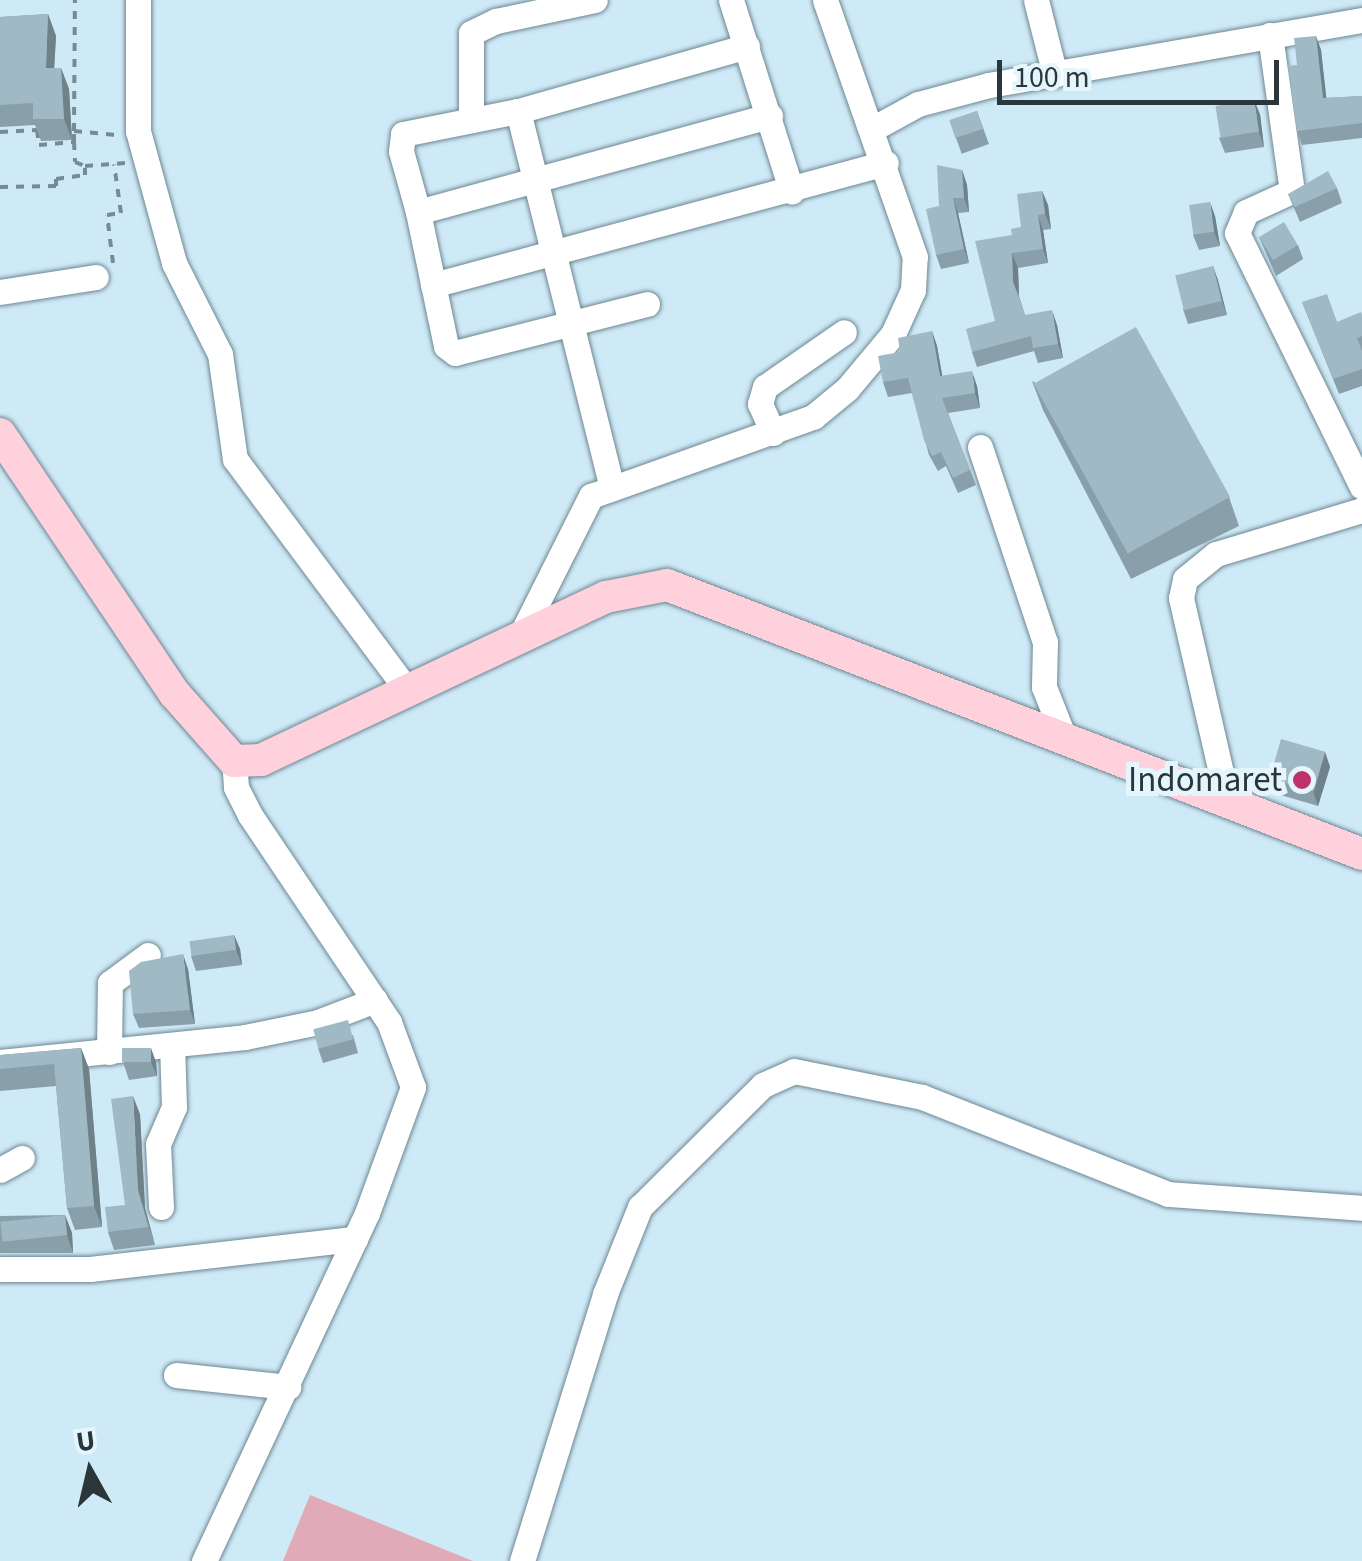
<!DOCTYPE html>
<html>
<head>
<meta charset="utf-8">
<style>
	body { margin:0 }
	#map { position:relative; width:1362px; height:1561px; overflow:hidden; background:#cfeaf7; font-family:"Source Sans 3",sans-serif }
	div>[style] { position:absolute }
	[style*='--x'] { left:calc(var(--x)*1px); top:calc(var(--y)*1px); width:calc(var(--w)*1px); rotate:calc(var(--a)*1deg) }
	.green>* { inset:0; background:#e1aab9 }
	.path>* { height:4px; margin-top:-2px; transform-origin:0; background:repeating-linear-gradient(90deg,#788b93 0 8px,transparent 0 16px) }
	.roads { filter:drop-shadow(0 0 2px #6d8792) drop-shadow(0 0 2px #6d8792) }
	.minor>* { height:25px; margin:-12.5px; padding:0 12.5px; transform-origin:12.5px; border-radius:12.5px; background:#fff }
	.major>* { height:32px; margin:-16px; padding:0 16px; transform-origin:16px; border-radius:16px; background:#fed1dd }
	.wall>* { inset:0; background:#899fa9; transform-origin:0 0 }
	.shaded-wall>* { inset:0; background:#6f828a }
	.building>* { inset:0; background:#9fb9c5; transform-origin:0 0 }
	.dots>* { width:28px; height:28px; translate:-50% -50%; box-sizing:border-box; border:5px solid #e5f5fd; border-radius:50% }
	span { translate:-50% -50%; white-space:nowrap; text-align:center; line-height:1.15; -webkit-text-stroke:10px #e5f5fd; paint-order:stroke }
	.poi-label { font-size:35px; color:#2b363a }
	.right { translate:-100% -50%; text-align:right }
	.north { position:absolute; left:40px; top:1421px; width:100px; height:100px; -webkit-text-stroke:8px #e5f5fd; paint-order:stroke; rotate:352deg; font-size:28px; font-weight:700; line-height:40px; text-align:center; color:#2b363a }
	.north::after { content:''; display:block; margin:auto; width:35px; height:45px; background:#2b363a; clip-path:polygon(50% 0,100% 100%,50% 72%,0 100%) }
	.scale { position:absolute; left:997px; top:60px; width:282px; height:45px; box-sizing:border-box; border:5px solid #2b363a; border-top:0; padding-left:12px; font-size:30px; line-height:35px; white-space:nowrap; color:#2b363a; -webkit-text-stroke:8px #e5f5fd; paint-order:stroke }
</style>
</head>
<body>
<div id="map">
	<div class="green">
		<i style="clip-path:polygon(310px 1495px,473px 1561px,283px 1561px)"></i>
	</div>
	<div class="path">
		<i style="--x:74;--y:131;--w:131;--a:-89.6"></i>
		<i style="--x:0;--y:132;--w:37;--a:-3"></i>
		<i style="--x:37;--y:130;--w:15;--a:82"></i>
		<i style="--x:39;--y:145;--w:35;--a:-5"></i>
		<i style="--x:74;--y:142;--w:11;--a:-90"></i>
		<i style="--x:74;--y:131;--w:42;--a:5.4"></i>
		<i style="--x:74;--y:142;--w:20;--a:87"></i>
		<i style="--x:75;--y:162;--w:11;--a:22"></i>
		<i style="--x:85;--y:166;--w:41;--a:-4.2"></i>
		<i style="--x:0;--y:187;--w:56;--a:-1"></i>
		<i style="--x:56;--y:186;--w:7;--a:-90"></i>
		<i style="--x:56;--y:179;--w:29;--a:-8"></i>
		<i style="--x:85;--y:175;--w:7;--a:-90"></i>
		<i style="--x:113;--y:263;--w:48;--a:-97.1"></i>
		<i style="--x:107;--y:215;--w:14;--a:-8"></i>
		<i style="--x:121;--y:213;--w:49;--a:-98.1"></i>
	</div>
	<div class="roads">
		<div class="minor">
			<i style="--x:138;--y:0;--w:131;--a:90"></i>
			<i style="--x:138;--y:131;--w:137;--a:74.7"></i>
			<i style="--x:174;--y:263;--w:102;--a:63.2"></i>
			<i style="--x:220;--y:354;--w:106;--a:81.9"></i>
			<i style="--x:235;--y:459;--w:288;--a:53.3"></i>
			<i style="--x:731;--y:0;--w:201;--a:72.4"></i>
			<i style="--x:1036;--y:0;--w:77;--a:75.8"></i>
			<i style="--x:1270;--y:35;--w:158;--a:82"></i>
			<i style="--x:1292;--y:191;--w:51;--a:155.5"></i>
			<i style="--x:1246;--y:212;--w:23;--a:113"></i>
			<i style="--x:1237;--y:233;--w:283;--a:63.8"></i>
			<i style="--x:518;--y:111;--w:385;--a:76"></i>
			<i style="--x:471;--y:120;--w:87;--a:-90"></i>
			<i style="--x:471;--y:33;--w:28;--a:-26"></i>
			<i style="--x:496;--y:21;--w:101;--a:-12"></i>
			<i style="--x:874;--y:128;--w:50;--a:-28.6"></i>
			<i style="--x:918;--y:104;--w:73;--a:-15"></i>
			<i style="--x:989;--y:85;--w:379;--a:-9.9"></i>
			<i style="--x:418;--y:212;--w:63;--a:-105.6"></i>
			<i style="--x:401;--y:151;--w:17;--a:-83"></i>
			<i style="--x:403;--y:134;--w:117;--a:-11.3"></i>
			<i style="--x:518;--y:111;--w:238;--a:-15.8"></i>
			<i style="--x:433;--y:285;--w:469;--a:-15.1"></i>
			<i style="--x:0;--y:292;--w:97;--a:-8.9"></i>
			<i style="--x:647;--y:304;--w:198;--a:165.7"></i>
			<i style="--x:455;--y:353;--w:11;--a:-142"></i>
			<i style="--x:446;--y:346;--w:137;--a:-101.8"></i>
			<i style="--x:418;--y:212;--w:365;--a:-15.3"></i>
			<i style="--x:773;--y:433;--w:32;--a:-114"></i>
			<i style="--x:760;--y:404;--w:18;--a:-74"></i>
			<i style="--x:765;--y:387;--w:96;--a:-34.8"></i>
			<i style="--x:980;--y:447;--w:206;--a:71.6"></i>
			<i style="--x:1045;--y:642;--w:45;--a:91.3"></i>
			<i style="--x:1044;--y:687;--w:52;--a:68.4"></i>
			<i style="--x:521;--y:635;--w:156;--a:-63.3"></i>
			<i style="--x:591;--y:496;--w:236;--a:-19.6"></i>
			<i style="--x:813;--y:417;--w:44;--a:-39.5"></i>
			<i style="--x:847;--y:389;--w:72;--a:-50.1"></i>
			<i style="--x:893;--y:334;--w:48;--a:-65.6"></i>
			<i style="--x:913;--y:290;--w:33;--a:-87"></i>
			<i style="--x:915;--y:257;--w:272;--a:-109.3"></i>
			<i style="--x:1238;--y:807;--w:34;--a:-118"></i>
			<i style="--x:1222;--y:777;--w:184;--a:-102.9"></i>
			<i style="--x:1181;--y:598;--w:19;--a:-78"></i>
			<i style="--x:1185;--y:579;--w:40;--a:-39"></i>
			<i style="--x:1216;--y:554;--w:152;--a:-16.8"></i>
			<i style="--x:109;--y:1052;--w:69;--a:-89.2"></i>
			<i style="--x:110;--y:983;--w:47;--a:-36.4"></i>
			<i style="--x:0;--y:1062;--w:246;--a:-5.8"></i>
			<i style="--x:245;--y:1037;--w:75;--a:-11.6"></i>
			<i style="--x:318;--y:1022;--w:61;--a:-21.1"></i>
			<i style="--x:0;--y:1170;--w:25;--a:-29"></i>
			<i style="--x:161;--y:1207;--w:63;--a:-92.7"></i>
			<i style="--x:158;--y:1144;--w:40;--a:-66.6"></i>
			<i style="--x:174;--y:1107;--w:62;--a:-91.8"></i>
			<i style="--x:0;--y:1269;--w:90;--a:0"></i>
			<i style="--x:90;--y:1269;--w:267;--a:-6.5"></i>
			<i style="--x:176;--y:1375;--w:113;--a:6.1"></i>
			<i style="--x:204;--y:1561;--w:384;--a:-64.9"></i>
			<i style="--x:367;--y:1213;--w:134;--a:-69.9"></i>
			<i style="--x:413;--y:1087;--w:69;--a:-110.3"></i>
			<i style="--x:389;--y:1022;--w:249;--a:-123.9"></i>
			<i style="--x:250;--y:815;--w:31;--a:-117"></i>
			<i style="--x:236;--y:787;--w:26;--a:-94"></i>
			<i style="--x:522;--y:1561;--w:280;--a:-72.7"></i>
			<i style="--x:605;--y:1294;--w:94;--a:-68.1"></i>
			<i style="--x:640;--y:1207;--w:173;--a:-44.8"></i>
			<i style="--x:763;--y:1085;--w:34;--a:-24"></i>
			<i style="--x:794;--y:1071;--w:131;--a:11.5"></i>
			<i style="--x:922;--y:1097;--w:264;--a:21.5"></i>
			<i style="--x:1168;--y:1194;--w:195;--a:4.1"></i>
		</div>
		<div class="major">
			<i style="--x:0;--y:434;--w:313;--a:56.1"></i>
			<i style="--x:175;--y:694;--w:89;--a:48.6"></i>
			<i style="--x:234;--y:761;--w:27;--a:-2"></i>
			<i style="--x:261;--y:760;--w:382;--a:-25.3"></i>
			<i style="--x:606;--y:597;--w:62;--a:-11.1"></i>
			<i style="--x:667;--y:585;--w:745;--a:21.16"></i>
		</div>
	</div>
	<div class="wall">
		<i style="clip-path:polygon(48px 14px,56px 36px,54px 68px,61px 68px,69px 89px,72px 140px,41px 141px,35px 125px,0 127px,0 17px)"></i>
		<i style="clip-path:polygon(1316px 36px,1321px 50px,1326px 98px,1362px 96px,1362px 138px,1302px 145px,1297px 131px,1297px 65px)"></i>
		<i style="left:977px;top:111px;width:35px;height:29px;rotate:70deg"></i>
		<i style="clip-path:polygon(1260px 114px,1264px 147px,1225px 153px,1219px 138px)"></i>
		<i style="clip-path:polygon(962px 170px,967px 185px,969px 212px,958px 213px,969px 263px,941px 269px,936px 255px,939px 206px)"></i>
		<i style="clip-path:polygon(1337px 188px,1342px 203px,1300px 222px,1288px 194px)"></i>
		<i style="clip-path:polygon(1042px 191px,1048px 205px,1051px 229px,1043px 230px,1048px 263px,1018px 268px,1019px 296px,1025px 315px,1057px 325px,1063px 358px,1038px 363px,1034px 351px,977px 367px,972px 352px,995px 321px,1012px 235px,1021px 227px)"></i>
		<i style="clip-path:polygon(1215px 216px,1220px 246px,1199px 250px,1193px 235px)"></i>
		<i style="clip-path:polygon(1259px 237px,1298px 245px,1303px 259px,1276px 276px)"></i>
		<i style="clip-path:polygon(1213px 266px,1227px 315px,1188px 324px,1183px 309px)"></i>
		<i style="clip-path:polygon(1302px 302px,1337px 322px,1362px 315px,1362px 386px,1339px 394px)"></i>
		<i style="clip-path:polygon(932px 331px,937px 346px,942px 376px,977px 386px,980px 408px,948px 413px,976px 485px,958px 493px,946px 466px,938px 471px,929px 455px,912px 393px,888px 397px,883px 382px,900px 352px)"></i>
		<i style="clip-path:polygon(1032px 381px,1229px 497px,1239px 526px,1131px 579px,1043px 410px)"></i>
		<i style="clip-path:polygon(1325px 752px,1330px 767px,1318px 806px,1274px 793px,1269px 778px)"></i>
		<i style="clip-path:polygon(234px 935px,240px 949px,242px 965px,196px 971px,191px 956px)"></i>
		<i style="clip-path:polygon(188px 969px,195px 1024px,139px 1028px,133px 1014px)"></i>
		<i style="clip-path:polygon(353px 1035px,358px 1053px,323px 1063px,318px 1048px)"></i>
		<i style="clip-path:polygon(81px 1048px,89px 1069px,102px 1227px,75px 1230px,67px 1208px,56px 1086px,0 1091px,0 1055px)"></i>
		<i style="clip-path:polygon(122px 1051px,156px 1062px,157px 1076px,129px 1080px,124px 1065px)"></i>
		<i style="clip-path:polygon(140px 1114px,145px 1208px,155px 1245px,114px 1250px,108px 1232px,125px 1205px)"></i>
		<i style="clip-path:polygon(65px 1215px,72px 1233px,73px 1253px,0 1253px,0 1216px)"></i>
	</div>
	<div class="shaded-wall">
		<i style="clip-path:polygon(48px 14px,56px 36px,53px 90px,46px 68px)"></i>
		<i style="clip-path:polygon(1316px 36px,1321px 50px,1328px 112px,1323px 98px)"></i>
		<i style="clip-path:polygon(61px 68px,69px 89px,72px 140px,64px 119px)"></i>
		<i style="clip-path:polygon(1254px 100px,1260px 114px,1264px 147px,1259px 132px)"></i>
		<i style="clip-path:polygon(962px 170px,967px 185px,969px 212px,964px 198px)"></i>
		<i style="clip-path:polygon(1042px 191px,1048px 205px,1051px 229px,1045px 214px)"></i>
		<i style="clip-path:polygon(953px 198px,958px 213px,969px 263px,964px 249px)"></i>
		<i style="clip-path:polygon(1210px 202px,1215px 216px,1220px 246px,1214px 232px)"></i>
		<i style="clip-path:polygon(1038px 215px,1043px 230px,1048px 263px,1043px 249px)"></i>
		<i style="clip-path:polygon(1012px 253px,1018px 268px,1019px 296px,1013px 282px)"></i>
		<i style="clip-path:polygon(1213px 266px,1218px 280px,1227px 315px,1222px 301px)"></i>
		<i style="clip-path:polygon(1052px 310px,1057px 325px,1063px 358px,1058px 344px)"></i>
		<i style="clip-path:polygon(932px 331px,937px 346px,945px 391px,940px 376px)"></i>
		<i style="clip-path:polygon(972px 371px,977px 386px,980px 408px,975px 393px)"></i>
		<i style="clip-path:polygon(1325px 752px,1330px 767px,1318px 806px,1313px 791px)"></i>
		<i style="clip-path:polygon(234px 935px,240px 949px,242px 965px,236px 950px)"></i>
		<i style="clip-path:polygon(183px 954px,188px 969px,195px 1024px,190px 1010px)"></i>
		<i style="clip-path:polygon(81px 1048px,89px 1069px,102px 1227px,94px 1206px)"></i>
		<i style="clip-path:polygon(151px 1048px,156px 1062px,157px 1076px,151px 1062px)"></i>
		<i style="clip-path:polygon(133px 1096px,140px 1114px,145px 1208px,155px 1245px,138px 1190px)"></i>
		<i style="clip-path:polygon(65px 1215px,72px 1233px,73px 1253px,67px 1235px)"></i>
	</div>
	<div class="building">
		<i style="clip-path:polygon(48px 14px,46px 68px,61px 68px,64px 119px,33px 119px,33px 103px,0 105px,0 17px)"></i>
		<i style="clip-path:polygon(1316px 36px,1323px 98px,1362px 96px,1362px 123px,1297px 131px,1288px 66px,1297px 65px,1294px 38px)"></i>
		<i style="left:1254px;top:100px;width:32px;height:39px;rotate:81deg"></i>
		<i style="left:977px;top:111px;width:19px;height:29px;rotate:72deg"></i>
		<i style="clip-path:polygon(937px 165px,962px 170px,964px 198px,953px 198px,964px 249px,936px 255px,926px 209px,939px 206px)"></i>
		<i style="clip-path:polygon(1328px 171px,1337px 188px,1295px 207px,1288px 194px)"></i>
		<i style="clip-path:polygon(1042px 191px,1045px 214px,1038px 215px,1043px 249px,1012px 253px,1013px 282px,1025px 315px,1052px 310px,1058px 344px,1033px 348px,1031px 336px,972px 352px,966px 329px,995px 321px,975px 241px,1012px 235px,1011px 229px,1021px 227px,1017px 194px)"></i>
		<i style="left:1210px;top:202px;width:30px;height:21px;rotate:82deg"></i>
		<i style="left:1284px;top:222px;width:27px;height:29px;rotate:59deg"></i>
		<i style="left:1213px;top:266px;width:36px;height:39px;rotate:76deg"></i>
		<i style="clip-path:polygon(1327px 294px,1337px 322px,1361px 312px,1362px 315px,1362px 336px,1357px 338px,1362px 351px,1362px 369px,1333px 379px,1302px 302px)"></i>
		<i style="left:1136px;top:327px;width:194px;height:117px;rotate:61deg"></i>
		<i style="clip-path:polygon(932px 331px,940px 376px,972px 371px,975px 393px,942px 398px,970px 470px,953px 478px,941px 452px,932px 456px,924px 440px,908px 378px,883px 382px,878px 356px,900px 352px,898px 338px)"></i>
		<i style="left:1281px;top:739px;width:46px;height:41px;rotate:16deg"></i>
		<i style="left:234px;top:935px;width:15px;height:45px;rotate:82deg"></i>
		<i style="clip-path:polygon(183px 954px,190px 1010px,133px 1014px,129px 971px,141px 962px)"></i>
		<i style="left:348px;top:1020px;width:20px;height:36px;rotate:75deg"></i>
		<i style="clip-path:polygon(81px 1048px,94px 1206px,67px 1208px,54px 1064px,0 1069px,0 1055px)"></i>
		<i style="left:151px;top:1048px;width:14px;height:29px;rotate:90deg"></i>
		<i style="clip-path:polygon(133px 1096px,138px 1190px,148px 1227px,108px 1232px,105px 1207px,125px 1205px,111px 1099px)"></i>
		<i style="left:65px;top:1215px;width:20px;height:65px;rotate:84deg"></i>
	</div>
	<div class="dots">
		<i style="left:1302px;top:780px;background:#bd326a"></i>
	</div>
	<div class="poi-label">
		<span class="right" style="left:1282px;top:780px">Indomaret</span>
	</div>
	<div class="north">U</div>
	<div class="scale">100 m</div>
</div>
</body>
</html>
